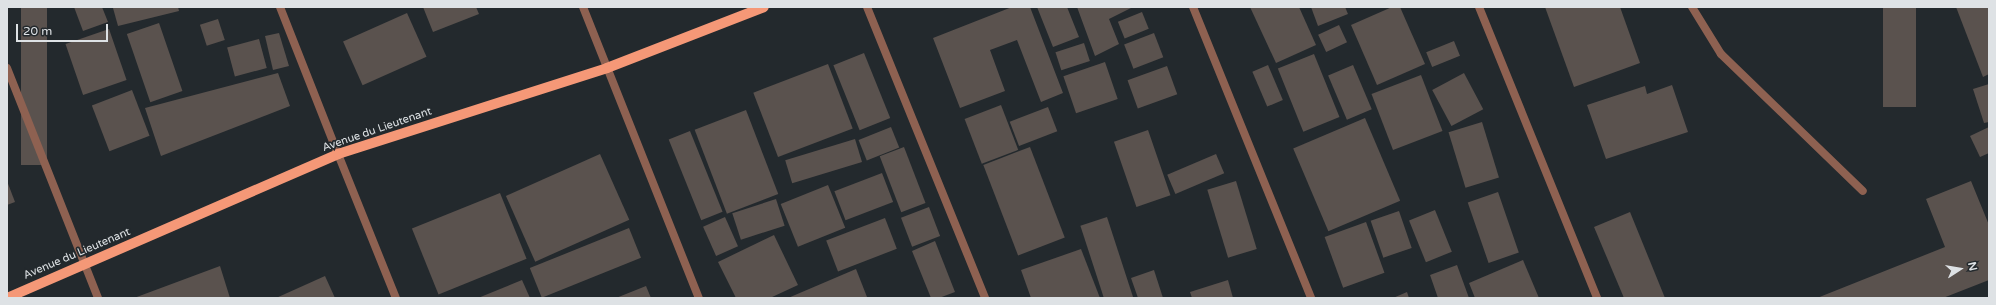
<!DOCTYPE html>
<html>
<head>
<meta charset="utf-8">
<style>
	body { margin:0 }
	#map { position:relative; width:1996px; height:305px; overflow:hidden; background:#23292d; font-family:"Varela Round",sans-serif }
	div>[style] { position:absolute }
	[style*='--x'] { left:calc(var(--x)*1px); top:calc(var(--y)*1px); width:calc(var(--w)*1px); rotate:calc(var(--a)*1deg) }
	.building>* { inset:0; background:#5a524e; transform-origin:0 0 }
	.service>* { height:8px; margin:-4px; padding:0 4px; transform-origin:4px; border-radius:4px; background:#8e6151 }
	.minor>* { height:8px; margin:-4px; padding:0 4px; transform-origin:4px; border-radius:4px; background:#8e6151 }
	.tertiary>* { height:8px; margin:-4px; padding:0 4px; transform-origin:4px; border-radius:4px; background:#8e6151 }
	.primary>* { height:10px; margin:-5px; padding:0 5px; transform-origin:5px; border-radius:5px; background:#f59877 }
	span { translate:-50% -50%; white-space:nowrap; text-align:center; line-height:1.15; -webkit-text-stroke:3.5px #23292d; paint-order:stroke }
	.street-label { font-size:11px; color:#dee2e5 }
	.frame { position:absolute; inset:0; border:8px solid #dee2e5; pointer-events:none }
	.north { position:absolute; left:1940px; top:249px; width:40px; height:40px; -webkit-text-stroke:3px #23292d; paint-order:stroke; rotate:78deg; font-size:11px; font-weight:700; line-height:16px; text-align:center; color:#dee2e5 }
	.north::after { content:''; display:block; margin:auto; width:14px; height:18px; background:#dee2e5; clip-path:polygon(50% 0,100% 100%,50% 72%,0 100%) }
	.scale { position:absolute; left:16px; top:24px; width:92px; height:18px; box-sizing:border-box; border:2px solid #dee2e5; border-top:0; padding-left:5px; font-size:12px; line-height:14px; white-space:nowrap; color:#dee2e5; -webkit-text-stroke:3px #23292d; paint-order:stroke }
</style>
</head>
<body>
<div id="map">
	<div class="building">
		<i style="left:21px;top:7px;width:26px;height:158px"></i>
		<i style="clip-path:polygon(74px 7px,102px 7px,108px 22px,83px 31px)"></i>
		<i style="clip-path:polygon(118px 7px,178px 7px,179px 11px,118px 26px,113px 8px)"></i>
		<i style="clip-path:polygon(423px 7px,476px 7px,479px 14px,433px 32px)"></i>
		<i style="clip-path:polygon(1012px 7px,1030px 7px,1063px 93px,1041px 102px,1017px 40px,990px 50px,1005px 91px,960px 108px,933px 38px)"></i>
		<i style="clip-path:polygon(1037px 7px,1067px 7px,1079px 37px,1053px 47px)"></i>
		<i style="clip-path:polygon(1077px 7px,1133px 7px,1109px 19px,1119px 44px,1095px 56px)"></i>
		<i style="clip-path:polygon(1250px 7px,1299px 7px,1316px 45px,1276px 63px)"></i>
		<i style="clip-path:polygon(1311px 7px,1345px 7px,1348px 14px,1318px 26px)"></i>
		<i style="clip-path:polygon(1392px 7px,1400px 7px,1425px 64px,1377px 85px,1351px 25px)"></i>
		<i style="clip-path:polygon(1545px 7px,1620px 7px,1640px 63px,1574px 87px)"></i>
		<i style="left:1883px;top:7px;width:33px;height:100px"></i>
		<i style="clip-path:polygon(1956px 7px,1989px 7px,1989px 74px,1983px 77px)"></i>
		<i style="left:1142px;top:12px;width:18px;height:26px;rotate:68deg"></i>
		<i style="left:407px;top:13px;width:48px;height:70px;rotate:66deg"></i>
		<i style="left:218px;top:19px;width:22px;height:19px;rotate:72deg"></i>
		<i style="left:159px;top:23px;width:72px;height:34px;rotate:71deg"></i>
		<i style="left:1339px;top:25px;width:19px;height:23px;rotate:65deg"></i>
		<i style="left:109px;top:29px;width:54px;height:46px;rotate:71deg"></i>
		<i style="clip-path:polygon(279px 33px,289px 66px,273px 70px,265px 36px)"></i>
		<i style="left:1154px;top:33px;width:26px;height:32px;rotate:69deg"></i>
		<i style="left:259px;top:39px;width:30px;height:33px;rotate:75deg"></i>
		<i style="left:1454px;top:41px;width:16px;height:30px;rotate:68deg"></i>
		<i style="left:1084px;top:43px;width:19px;height:30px;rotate:72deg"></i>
		<i style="left:864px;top:53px;width:70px;height:33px;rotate:68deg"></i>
		<i style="left:1314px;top:54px;width:68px;height:39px;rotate:68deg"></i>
		<i style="left:1105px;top:62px;width:39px;height:44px;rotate:71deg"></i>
		<i style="left:828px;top:64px;width:69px;height:80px;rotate:69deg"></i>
		<i style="left:1268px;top:65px;width:38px;height:17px;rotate:67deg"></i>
		<i style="left:1353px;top:65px;width:48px;height:27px;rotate:67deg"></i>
		<i style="left:1167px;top:66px;width:30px;height:42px;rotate:70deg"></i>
		<i style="clip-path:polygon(278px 73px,290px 106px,161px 156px,145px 108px)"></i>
		<i style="left:1464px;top:73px;width:41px;height:36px;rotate:62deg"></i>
		<i style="left:1421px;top:75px;width:60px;height:53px;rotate:69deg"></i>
		<i style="clip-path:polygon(1989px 84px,1989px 122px,1984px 123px,1973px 89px)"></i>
		<i style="clip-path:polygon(1672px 85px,1688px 132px,1606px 159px,1587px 105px,1645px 86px,1647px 94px)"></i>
		<i style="left:132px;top:90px;width:49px;height:43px;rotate:69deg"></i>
		<i style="left:1001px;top:105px;width:48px;height:39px;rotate:69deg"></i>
		<i style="left:1048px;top:107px;width:26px;height:41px;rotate:69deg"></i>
		<i style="left:746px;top:110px;width:90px;height:55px;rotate:69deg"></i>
		<i style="left:1365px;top:118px;width:90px;height:78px;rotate:67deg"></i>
		<i style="left:1482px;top:122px;width:58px;height:35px;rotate:73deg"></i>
		<i style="left:891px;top:127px;width:22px;height:35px;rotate:68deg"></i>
		<i style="clip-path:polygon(1989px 127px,1989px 153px,1980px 157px,1970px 136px)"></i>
		<i style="left:1148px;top:130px;width:69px;height:36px;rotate:71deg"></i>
		<i style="left:690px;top:131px;width:87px;height:23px;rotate:68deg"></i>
		<i style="left:855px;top:139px;width:24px;height:73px;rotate:73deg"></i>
		<i style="left:904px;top:147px;width:60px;height:26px;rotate:69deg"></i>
		<i style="left:1030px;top:147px;width:97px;height:50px;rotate:69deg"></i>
		<i style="left:600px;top:154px;width:72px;height:103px;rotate:66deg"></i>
		<i style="left:1216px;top:154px;width:21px;height:53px;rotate:67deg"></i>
		<i style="left:882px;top:173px;width:31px;height:51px;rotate:69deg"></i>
		<i style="clip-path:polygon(7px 181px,15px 202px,7px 205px)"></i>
		<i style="left:1236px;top:181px;width:71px;height:30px;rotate:73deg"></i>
		<i style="clip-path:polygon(1971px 181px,1989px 225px,1989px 280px,1943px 298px,1817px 298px,1945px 247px,1926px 199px)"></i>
		<i style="left:828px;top:185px;width:46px;height:51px;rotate:68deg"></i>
		<i style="left:1498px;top:192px;width:64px;height:32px;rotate:71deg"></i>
		<i style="left:500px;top:193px;width:71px;height:95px;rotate:68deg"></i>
		<i style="left:776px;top:199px;width:28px;height:46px;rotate:72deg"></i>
		<i style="left:929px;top:207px;width:31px;height:30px;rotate:69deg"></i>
		<i style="left:1435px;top:210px;width:45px;height:28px;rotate:68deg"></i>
		<i style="left:1399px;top:211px;width:39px;height:30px;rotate:71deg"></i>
		<i style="clip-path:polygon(1630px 212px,1665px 298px,1624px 298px,1594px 227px)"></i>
		<i style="left:725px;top:217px;width:32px;height:24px;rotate:66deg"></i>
		<i style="left:1107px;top:217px;width:85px;height:28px;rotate:72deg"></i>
		<i style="left:885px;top:218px;width:33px;height:63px;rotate:69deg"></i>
		<i style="left:1366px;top:222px;width:54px;height:44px;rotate:70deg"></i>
		<i style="left:629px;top:228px;width:32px;height:107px;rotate:68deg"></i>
		<i style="clip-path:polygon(774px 235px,798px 285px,770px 298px,736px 298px,718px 262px)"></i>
		<i style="clip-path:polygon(935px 241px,955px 292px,939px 298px,931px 298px,912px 251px)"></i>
		<i style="clip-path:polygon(1081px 249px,1100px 298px,1031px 298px,1021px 270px)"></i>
		<i style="clip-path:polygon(1523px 260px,1539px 298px,1475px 298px,1469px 283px)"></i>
		<i style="clip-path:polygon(1457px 265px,1469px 298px,1438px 298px,1430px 275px)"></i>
		<i style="clip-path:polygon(220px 266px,230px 298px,134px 298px)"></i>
		<i style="clip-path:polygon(856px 269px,867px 297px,788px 298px)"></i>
		<i style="clip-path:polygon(1154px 270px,1163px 298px,1138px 298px,1131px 278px)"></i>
		<i style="clip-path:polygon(325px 276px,335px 298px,276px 298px)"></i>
		<i style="clip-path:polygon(522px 280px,530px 298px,478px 298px)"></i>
		<i style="clip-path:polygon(1228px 280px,1233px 298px,1192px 298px,1190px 292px)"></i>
		<i style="clip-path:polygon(646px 286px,651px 298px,616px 298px)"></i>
		<i style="clip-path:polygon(1407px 292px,1409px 298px,1393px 298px)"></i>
	</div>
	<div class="service">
		<i style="--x:1692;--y:7;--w:55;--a:58.3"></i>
		<i style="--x:1721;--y:54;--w:197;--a:44"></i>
	</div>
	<div class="minor">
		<i style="--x:583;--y:7;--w:313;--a:68.3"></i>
		<i style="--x:867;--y:7;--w:314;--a:67.9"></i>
		<i style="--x:1193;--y:7;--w:314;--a:67.9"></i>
		<i style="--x:1479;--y:7;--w:314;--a:67.9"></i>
		<i style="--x:7;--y:68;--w:247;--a:68.4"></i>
		<i style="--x:338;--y:154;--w:155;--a:68.1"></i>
	</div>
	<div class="tertiary">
		<i style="--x:280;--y:7;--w:158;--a:68.5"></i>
	</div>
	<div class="primary">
		<i style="--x:7;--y:298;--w:361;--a:-23.5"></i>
		<i style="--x:338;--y:154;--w:282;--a:-17.7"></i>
		<i style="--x:607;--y:68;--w:168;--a:-21.2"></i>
	</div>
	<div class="street-label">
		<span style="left:377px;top:130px;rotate:-19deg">Avenue du Lieutenant</span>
		<span style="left:77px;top:254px;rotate:-23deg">Avenue du Lieutenant</span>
	</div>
	<div class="frame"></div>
	<div class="north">N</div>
	<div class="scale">20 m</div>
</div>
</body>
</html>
